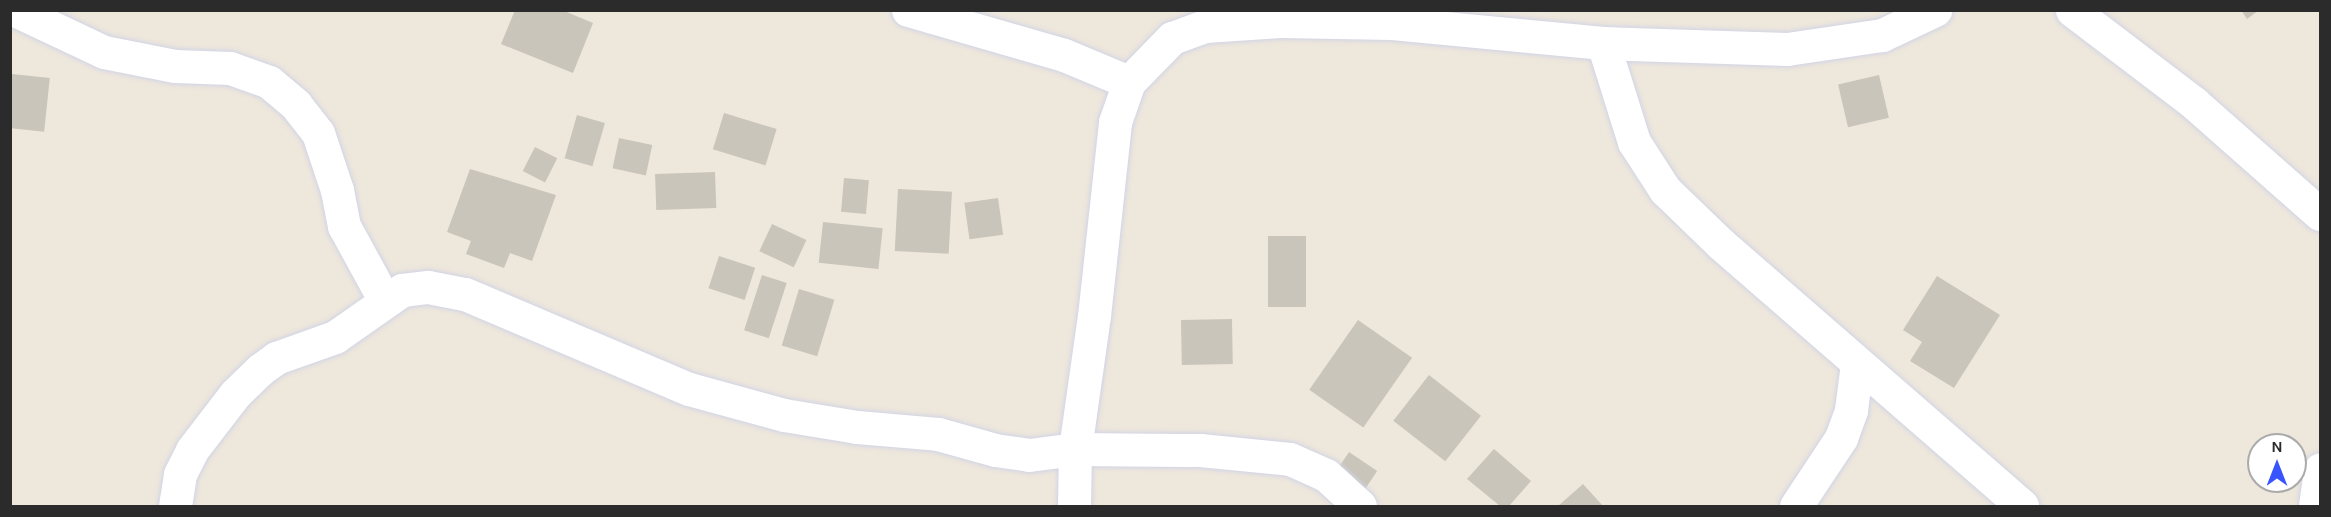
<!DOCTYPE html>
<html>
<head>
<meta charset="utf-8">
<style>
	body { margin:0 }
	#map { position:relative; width:2331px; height:517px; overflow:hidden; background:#eee7dc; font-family:Karla,sans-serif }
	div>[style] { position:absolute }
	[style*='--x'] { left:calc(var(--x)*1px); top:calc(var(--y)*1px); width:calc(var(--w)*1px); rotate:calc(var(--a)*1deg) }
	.building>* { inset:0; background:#c9c5ba; transform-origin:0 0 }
	.roads { filter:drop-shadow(0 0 2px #d1d4e5) drop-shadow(0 0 2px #d1d4e5) }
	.minor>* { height:33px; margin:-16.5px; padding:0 16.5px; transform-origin:16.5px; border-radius:16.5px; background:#fff }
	span { translate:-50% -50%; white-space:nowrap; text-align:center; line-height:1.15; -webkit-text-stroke:6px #fff; paint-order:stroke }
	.frame { position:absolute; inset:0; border:12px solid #2b2b2b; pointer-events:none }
	.north { position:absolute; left:2247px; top:433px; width:60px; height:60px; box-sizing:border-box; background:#fff; border:2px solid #aaa; border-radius:50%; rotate:0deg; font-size:16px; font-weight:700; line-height:24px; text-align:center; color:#2b2b2b }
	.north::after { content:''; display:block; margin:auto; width:21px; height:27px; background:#3854ff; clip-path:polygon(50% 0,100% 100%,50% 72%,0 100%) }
</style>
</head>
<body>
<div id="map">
	<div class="building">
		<i style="clip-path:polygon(515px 10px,562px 10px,593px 23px,573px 73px,501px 44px)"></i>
		<i style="clip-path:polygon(2241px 10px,2259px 10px,2247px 19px)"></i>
		<i style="left:12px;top:74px;width:38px;height:54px;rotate:6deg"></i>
		<i style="left:1879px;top:75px;width:44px;height:42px;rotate:77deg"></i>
		<i style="left:724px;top:113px;width:55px;height:38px;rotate:17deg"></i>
		<i style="left:577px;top:115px;width:29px;height:45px;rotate:16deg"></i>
		<i style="left:619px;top:138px;width:34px;height:31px;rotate:12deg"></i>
		<i style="left:535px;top:147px;width:25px;height:27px;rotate:27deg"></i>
		<i style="clip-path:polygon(470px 169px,556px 195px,532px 261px,510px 253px,504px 268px,466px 254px,471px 241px,447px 232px)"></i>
		<i style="left:715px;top:172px;width:36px;height:60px;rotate:88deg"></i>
		<i style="left:844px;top:178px;width:25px;height:34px;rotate:5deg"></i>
		<i style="left:898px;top:189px;width:54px;height:62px;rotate:3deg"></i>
		<i style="left:998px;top:198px;width:37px;height:34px;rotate:82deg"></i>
		<i style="left:823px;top:222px;width:60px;height:41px;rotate:6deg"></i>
		<i style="left:772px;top:224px;width:38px;height:30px;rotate:25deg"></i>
		<i style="left:1306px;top:236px;width:71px;height:38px;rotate:90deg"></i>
		<i style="left:719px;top:256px;width:38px;height:34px;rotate:18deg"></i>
		<i style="left:762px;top:275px;width:26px;height:58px;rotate:18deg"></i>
		<i style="clip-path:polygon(1937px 276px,2000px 315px,1954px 388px,1910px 361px,1922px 342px,1903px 330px)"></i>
		<i style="left:799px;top:289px;width:37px;height:59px;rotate:17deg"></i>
		<i style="left:1232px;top:319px;width:45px;height:51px;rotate:89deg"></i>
		<i style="left:1358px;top:320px;width:66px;height:85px;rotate:35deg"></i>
		<i style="left:1429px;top:375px;width:66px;height:58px;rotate:38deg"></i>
		<i style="clip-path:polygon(1494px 449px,1531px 481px,1509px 506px,1500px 506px,1467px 479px)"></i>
		<i style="left:1349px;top:452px;width:34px;height:27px;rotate:34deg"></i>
		<i style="clip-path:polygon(1583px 484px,1603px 506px,1558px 506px)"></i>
	</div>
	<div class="roads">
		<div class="minor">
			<i style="--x:15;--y:10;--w:98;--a:25.3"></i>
			<i style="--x:104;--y:52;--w:72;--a:11.2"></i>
			<i style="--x:175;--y:66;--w:55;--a:2.1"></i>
			<i style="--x:230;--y:68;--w:41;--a:19.7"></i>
			<i style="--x:269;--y:82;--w:35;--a:40"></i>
			<i style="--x:296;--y:105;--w:36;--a:52"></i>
			<i style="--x:318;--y:133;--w:60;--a:71.6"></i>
			<i style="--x:337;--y:190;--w:37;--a:79"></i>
			<i style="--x:344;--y:226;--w:83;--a:61.3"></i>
			<i style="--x:908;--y:10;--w:162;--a:16.1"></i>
			<i style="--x:1064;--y:55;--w:70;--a:22.6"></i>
			<i style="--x:2072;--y:10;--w:153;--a:37.3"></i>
			<i style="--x:2194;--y:103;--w:168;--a:41.4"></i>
			<i style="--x:1603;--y:43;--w:104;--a:72.6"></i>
			<i style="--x:1634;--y:142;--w:57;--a:57.1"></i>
			<i style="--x:1665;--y:190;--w:78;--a:44"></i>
			<i style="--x:1721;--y:244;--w:399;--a:41"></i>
			<i style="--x:175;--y:506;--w:32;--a:-81"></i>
			<i style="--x:180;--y:474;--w:27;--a:-63"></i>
			<i style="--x:192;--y:450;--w:71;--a:-52.5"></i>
			<i style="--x:235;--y:394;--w:36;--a:-44"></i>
			<i style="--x:261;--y:369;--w:19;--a:-36"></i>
			<i style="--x:276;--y:358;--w:63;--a:-19.6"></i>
			<i style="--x:335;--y:337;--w:82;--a:-35"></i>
			<i style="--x:402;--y:290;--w:26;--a:-7"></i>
			<i style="--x:428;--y:287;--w:38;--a:11"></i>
			<i style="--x:465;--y:294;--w:243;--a:23"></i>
			<i style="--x:689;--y:389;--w:98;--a:15.3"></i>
			<i style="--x:784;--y:415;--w:74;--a:9.3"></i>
			<i style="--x:857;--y:427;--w:81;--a:4.9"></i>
			<i style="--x:938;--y:434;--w:59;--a:15.7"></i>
			<i style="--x:995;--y:450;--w:34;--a:8"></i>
			<i style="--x:1029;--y:455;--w:46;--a:-7.4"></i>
			<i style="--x:1075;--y:449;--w:125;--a:0.5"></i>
			<i style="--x:1200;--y:450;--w:90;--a:5.7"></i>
			<i style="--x:1290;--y:459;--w:39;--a:24"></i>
			<i style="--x:1326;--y:475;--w:46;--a:42.4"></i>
			<i style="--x:1074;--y:506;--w:57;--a:-89"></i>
			<i style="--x:1075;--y:449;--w:134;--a:-81.9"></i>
			<i style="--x:1094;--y:316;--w:195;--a:-83.8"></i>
			<i style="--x:1115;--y:122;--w:42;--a:-70.7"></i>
			<i style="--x:1129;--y:82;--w:62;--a:-45.7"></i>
			<i style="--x:1172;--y:38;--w:35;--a:-20"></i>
			<i style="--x:1205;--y:26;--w:75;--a:-3.8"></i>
			<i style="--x:1280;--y:21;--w:112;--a:1"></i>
			<i style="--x:1392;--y:23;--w:212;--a:5.4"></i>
			<i style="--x:1603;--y:43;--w:184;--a:1.9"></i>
			<i style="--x:1787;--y:49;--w:96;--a:-8.4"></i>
			<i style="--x:1882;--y:35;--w:59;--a:-25.3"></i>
			<i style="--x:1796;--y:506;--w:82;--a:-56.5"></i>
			<i style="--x:1841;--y:438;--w:30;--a:-70"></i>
			<i style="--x:1851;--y:410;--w:46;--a:-82.6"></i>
			<i style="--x:2315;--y:506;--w:37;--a:-82"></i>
		</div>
	</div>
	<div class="frame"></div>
	<div class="north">N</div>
</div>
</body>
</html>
